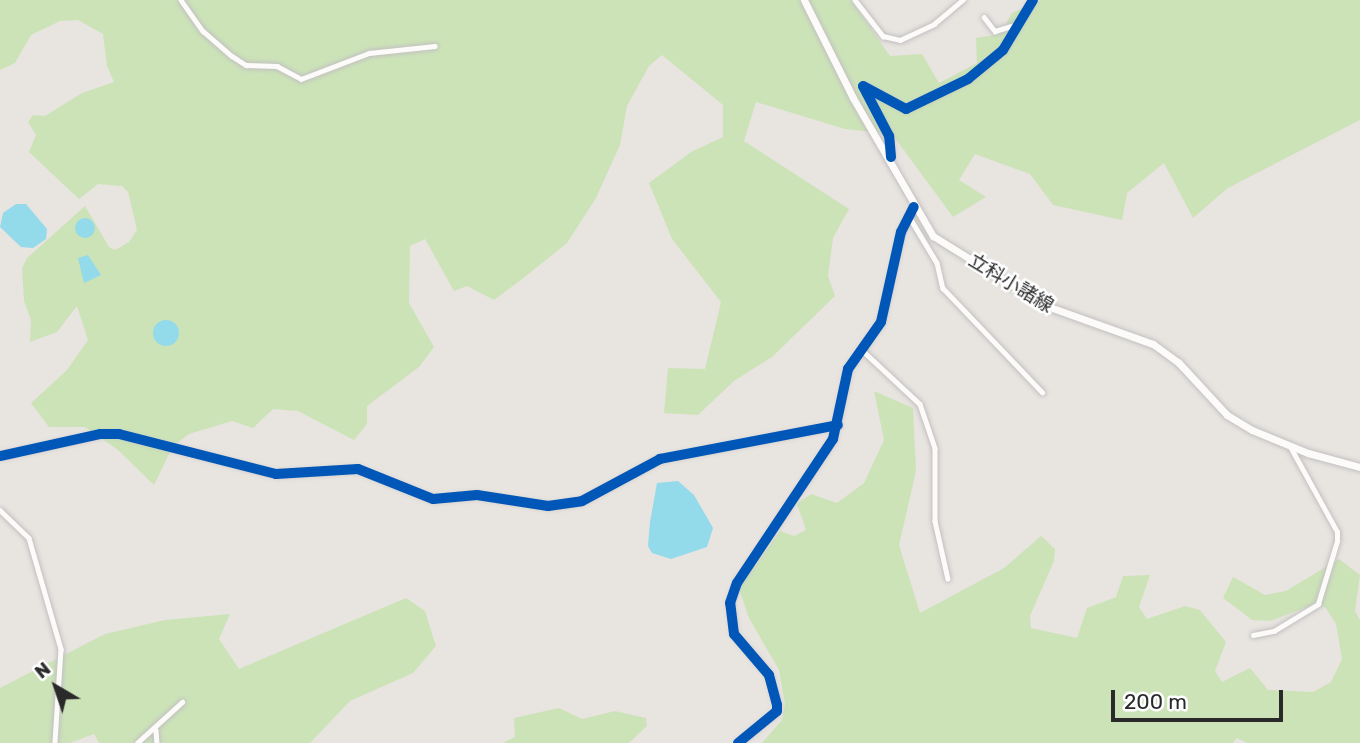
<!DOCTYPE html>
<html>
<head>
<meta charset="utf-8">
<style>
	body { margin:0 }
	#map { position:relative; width:1360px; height:743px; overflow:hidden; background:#e8e4e0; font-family:Rubik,"Noto Sans JP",sans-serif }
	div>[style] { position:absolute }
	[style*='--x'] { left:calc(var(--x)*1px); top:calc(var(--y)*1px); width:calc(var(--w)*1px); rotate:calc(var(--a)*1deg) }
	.green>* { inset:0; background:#cce3b8 }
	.water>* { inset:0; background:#93daea }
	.round { border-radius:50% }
	.roads { filter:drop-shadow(0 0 2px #c2c1c1) drop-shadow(0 0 2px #c2c1c1) }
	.street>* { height:4.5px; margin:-2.25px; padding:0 2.25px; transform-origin:2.25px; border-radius:2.25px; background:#fcfbfa }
	.secondary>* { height:7px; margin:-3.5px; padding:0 3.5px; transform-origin:3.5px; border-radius:3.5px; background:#fcfbfa }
	.cycleway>* { height:10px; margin:-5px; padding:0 5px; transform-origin:5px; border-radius:5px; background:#0057b8 }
	span { translate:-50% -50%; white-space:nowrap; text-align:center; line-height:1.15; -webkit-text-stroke:5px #fff; paint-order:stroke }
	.street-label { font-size:19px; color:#2a2a2a }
	.north { position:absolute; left:21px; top:652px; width:70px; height:70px; -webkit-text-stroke:5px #fff; paint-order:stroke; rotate:321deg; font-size:19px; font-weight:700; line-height:28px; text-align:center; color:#2a2a2a }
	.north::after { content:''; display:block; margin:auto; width:24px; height:32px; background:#2a2a2a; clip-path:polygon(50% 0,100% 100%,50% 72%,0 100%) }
	.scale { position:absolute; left:1111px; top:690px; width:172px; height:32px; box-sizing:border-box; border:4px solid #2a2a2a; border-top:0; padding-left:9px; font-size:21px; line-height:24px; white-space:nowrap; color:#2a2a2a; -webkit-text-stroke:5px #fff; paint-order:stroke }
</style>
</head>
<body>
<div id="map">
	<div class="green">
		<i style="clip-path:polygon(0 0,851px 0,890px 56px,922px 54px,939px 83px,977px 63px,976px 38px,1000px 34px,1012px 13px,1041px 0,1360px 0,1360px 120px,1228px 188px,1193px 218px,1164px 163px,1127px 193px,1122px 220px,1053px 205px,1030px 174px,975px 154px,959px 180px,986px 197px,953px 217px,892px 134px,845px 129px,756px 102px,744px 141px,849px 209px,833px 238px,828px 276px,835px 296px,772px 357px,734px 381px,698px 415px,664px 413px,668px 368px,705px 369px,721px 302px,672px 239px,649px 183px,691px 152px,723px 137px,723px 105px,662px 55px,649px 66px,627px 106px,620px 145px,596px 198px,567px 243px,526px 276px,494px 300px,467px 286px,454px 291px,425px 239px,410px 246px,409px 303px,434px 347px,419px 367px,367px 406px,367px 424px,354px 440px,298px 411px,273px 409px,253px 428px,232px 421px,189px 434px,173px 446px,154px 485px,118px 450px,85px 427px,49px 427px,31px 403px,67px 370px,88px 340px,77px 306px,57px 332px,30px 342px,31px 320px,24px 301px,22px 268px,27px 258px,85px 206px,109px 247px,115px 250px,129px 242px,137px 230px,128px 192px,122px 186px,98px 184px,79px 199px,29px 152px,36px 135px,28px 122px,33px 115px,45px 116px,82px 93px,114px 82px,107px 66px,103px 34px,78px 20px,60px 21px,31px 35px,15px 63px,0 70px)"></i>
		<i style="clip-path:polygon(874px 391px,913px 408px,916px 471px,899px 545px,920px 613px,1004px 568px,1041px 536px,1055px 549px,1054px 561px,1030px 616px,1031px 628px,1077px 638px,1087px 608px,1116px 597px,1123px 576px,1150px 575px,1139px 607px,1147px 619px,1185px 606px,1200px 610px,1226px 642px,1215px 671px,1222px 682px,1250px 668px,1268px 690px,1313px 692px,1331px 682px,1342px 659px,1336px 624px,1325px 607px,1307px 607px,1270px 621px,1252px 620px,1223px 598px,1233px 577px,1265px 595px,1286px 591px,1339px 559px,1360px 575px,1355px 611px,1360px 620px,1360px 743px,1247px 743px,1237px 738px,1233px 743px,762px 743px,782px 720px,785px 704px,779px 670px,749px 618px,739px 589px,780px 531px,794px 536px,806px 530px,797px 504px,811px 494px,837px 503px,864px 483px,884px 440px)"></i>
		<i style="clip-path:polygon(406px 598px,425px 611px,436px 646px,413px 673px,350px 701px,310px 743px,99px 743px,94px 734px,70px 743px,0 743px,0 688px,105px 634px,165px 620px,230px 614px,219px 639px,239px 669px)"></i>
		<i style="clip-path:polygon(559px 708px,582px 719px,615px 711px,646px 718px,647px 726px,629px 743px,503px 743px,515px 737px,514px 718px)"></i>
	</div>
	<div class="water">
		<i style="clip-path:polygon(16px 204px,26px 204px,47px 229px,46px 239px,33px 248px,21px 247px,0 227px,3px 213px)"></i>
		<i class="round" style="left:75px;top:218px;width:20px;height:20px"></i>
		<i style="clip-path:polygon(88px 255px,101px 275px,84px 283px,78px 258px)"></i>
		<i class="round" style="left:153px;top:320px;width:26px;height:26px"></i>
		<i style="clip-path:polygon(678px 481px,694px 495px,713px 528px,707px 547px,671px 559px,652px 553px,648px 546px,650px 522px,657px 483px)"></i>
	</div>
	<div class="roads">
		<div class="street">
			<i style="--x:181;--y:0;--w:38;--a:55"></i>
			<i style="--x:203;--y:31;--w:38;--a:41"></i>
			<i style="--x:232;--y:56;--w:17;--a:33"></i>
			<i style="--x:246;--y:65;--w:31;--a:2"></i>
			<i style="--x:277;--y:66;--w:27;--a:28"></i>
			<i style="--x:301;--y:79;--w:73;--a:-20.9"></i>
			<i style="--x:369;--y:53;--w:66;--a:-6.1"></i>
			<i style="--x:855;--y:0;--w:46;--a:52.1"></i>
			<i style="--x:883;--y:36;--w:17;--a:13"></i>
			<i style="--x:900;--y:40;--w:38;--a:-25"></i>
			<i style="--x:934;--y:24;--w:38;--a:-40"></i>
			<i style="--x:984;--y:17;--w:18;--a:52"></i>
			<i style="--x:995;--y:31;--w:21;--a:-17"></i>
			<i style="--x:891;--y:157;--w:21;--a:-95"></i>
			<i style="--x:889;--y:136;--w:56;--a:-117.5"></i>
			<i style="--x:863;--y:86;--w:49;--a:28.1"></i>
			<i style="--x:906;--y:109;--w:69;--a:-25.8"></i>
			<i style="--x:968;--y:79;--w:45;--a:-39.6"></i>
			<i style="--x:1003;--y:50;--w:58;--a:-59"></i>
			<i style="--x:913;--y:212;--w:7;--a:117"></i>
			<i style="--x:910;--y:218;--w:52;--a:59"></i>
			<i style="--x:937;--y:263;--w:26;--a:77"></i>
			<i style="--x:943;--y:288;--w:144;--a:46.4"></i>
			<i style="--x:862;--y:350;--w:79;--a:43"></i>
			<i style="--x:920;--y:404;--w:46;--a:71.2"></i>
			<i style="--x:935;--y:448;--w:73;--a:90"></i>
			<i style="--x:935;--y:521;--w:59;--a:77.4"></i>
			<i style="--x:0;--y:456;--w:102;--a:-12.4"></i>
			<i style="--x:100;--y:434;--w:19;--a:0"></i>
			<i style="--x:119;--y:434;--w:162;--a:14.3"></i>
			<i style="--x:276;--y:474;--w:82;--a:-3.5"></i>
			<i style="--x:358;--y:469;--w:81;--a:21.8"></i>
			<i style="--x:433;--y:499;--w:44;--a:-5.2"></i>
			<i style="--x:477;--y:495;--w:72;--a:8.8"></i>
			<i style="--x:548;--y:506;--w:34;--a:-8"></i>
			<i style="--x:582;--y:501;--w:89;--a:-28.3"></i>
			<i style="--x:660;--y:459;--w:181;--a:-10.8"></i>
			<i style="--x:0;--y:510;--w:40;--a:44"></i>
			<i style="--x:29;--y:538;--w:116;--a:73.9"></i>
			<i style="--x:61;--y:649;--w:94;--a:93.7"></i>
			<i style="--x:1253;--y:635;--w:21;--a:-11"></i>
			<i style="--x:1274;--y:631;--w:52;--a:-31.5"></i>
			<i style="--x:1318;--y:604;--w:66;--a:-73.2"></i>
			<i style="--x:1337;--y:541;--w:9;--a:-90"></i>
			<i style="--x:1337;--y:532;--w:97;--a:-118.9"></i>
			<i style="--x:156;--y:730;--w:13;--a:86"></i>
			<i style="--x:137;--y:743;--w:61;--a:-42.3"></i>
			<i style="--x:738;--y:743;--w:50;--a:-39.4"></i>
			<i style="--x:777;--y:711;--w:6;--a:-90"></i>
			<i style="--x:777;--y:705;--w:31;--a:-105"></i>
			<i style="--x:769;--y:675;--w:54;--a:-130.5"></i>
			<i style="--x:734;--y:634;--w:31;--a:-97"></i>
			<i style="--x:730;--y:603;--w:21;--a:-71"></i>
			<i style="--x:737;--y:583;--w:173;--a:-56.3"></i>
			<i style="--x:833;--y:439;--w:72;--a:-77.9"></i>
			<i style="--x:848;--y:369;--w:57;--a:-54.9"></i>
			<i style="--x:881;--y:322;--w:92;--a:-77.5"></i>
			<i style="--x:901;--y:232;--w:28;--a:-63"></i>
		</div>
		<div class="secondary">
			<i style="--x:804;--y:0;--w:110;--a:63.4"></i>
			<i style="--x:853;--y:98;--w:160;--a:59.9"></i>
			<i style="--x:933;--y:236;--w:131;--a:31.9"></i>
			<i style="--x:1044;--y:305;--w:116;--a:19.7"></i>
			<i style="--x:1153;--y:344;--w:31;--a:36"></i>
			<i style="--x:1178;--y:362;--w:72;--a:47.2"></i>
			<i style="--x:1227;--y:415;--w:29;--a:31"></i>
			<i style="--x:1252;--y:430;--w:61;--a:22.3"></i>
			<i style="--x:1308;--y:453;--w:54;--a:15.1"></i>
		</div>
	</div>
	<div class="cycleway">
		<i style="--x:891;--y:157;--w:21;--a:-95"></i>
		<i style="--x:889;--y:136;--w:56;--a:-117.5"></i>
		<i style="--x:863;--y:86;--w:49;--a:28.1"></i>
		<i style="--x:906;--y:109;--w:69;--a:-25.8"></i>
		<i style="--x:968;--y:79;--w:45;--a:-39.6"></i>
		<i style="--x:1003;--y:50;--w:58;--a:-59"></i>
		<i style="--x:0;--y:456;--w:102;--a:-12.4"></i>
		<i style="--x:100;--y:434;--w:19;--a:0"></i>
		<i style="--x:119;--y:434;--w:162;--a:14.3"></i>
		<i style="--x:276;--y:474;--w:82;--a:-3.5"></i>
		<i style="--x:358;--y:469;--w:81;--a:21.8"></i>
		<i style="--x:433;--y:499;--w:44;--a:-5.2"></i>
		<i style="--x:477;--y:495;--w:72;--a:8.8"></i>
		<i style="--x:548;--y:506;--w:34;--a:-8"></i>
		<i style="--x:582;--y:501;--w:89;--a:-28.3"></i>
		<i style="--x:660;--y:459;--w:181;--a:-10.8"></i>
		<i style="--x:738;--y:743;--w:50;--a:-39.4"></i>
		<i style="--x:777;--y:711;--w:6;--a:-90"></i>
		<i style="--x:777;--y:705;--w:31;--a:-105"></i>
		<i style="--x:769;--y:675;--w:54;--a:-130.5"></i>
		<i style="--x:734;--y:634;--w:31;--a:-97"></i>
		<i style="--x:730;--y:603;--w:21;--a:-71"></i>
		<i style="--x:737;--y:583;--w:173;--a:-56.3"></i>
		<i style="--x:833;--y:439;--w:72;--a:-77.9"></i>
		<i style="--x:848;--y:369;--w:57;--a:-54.9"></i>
		<i style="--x:881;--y:322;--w:92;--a:-77.5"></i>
		<i style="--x:901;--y:232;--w:28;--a:-63"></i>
	</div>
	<div class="street-label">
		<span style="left:1011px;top:283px;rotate:31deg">立科小諸線</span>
	</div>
	<div class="north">N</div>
	<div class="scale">200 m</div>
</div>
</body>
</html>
